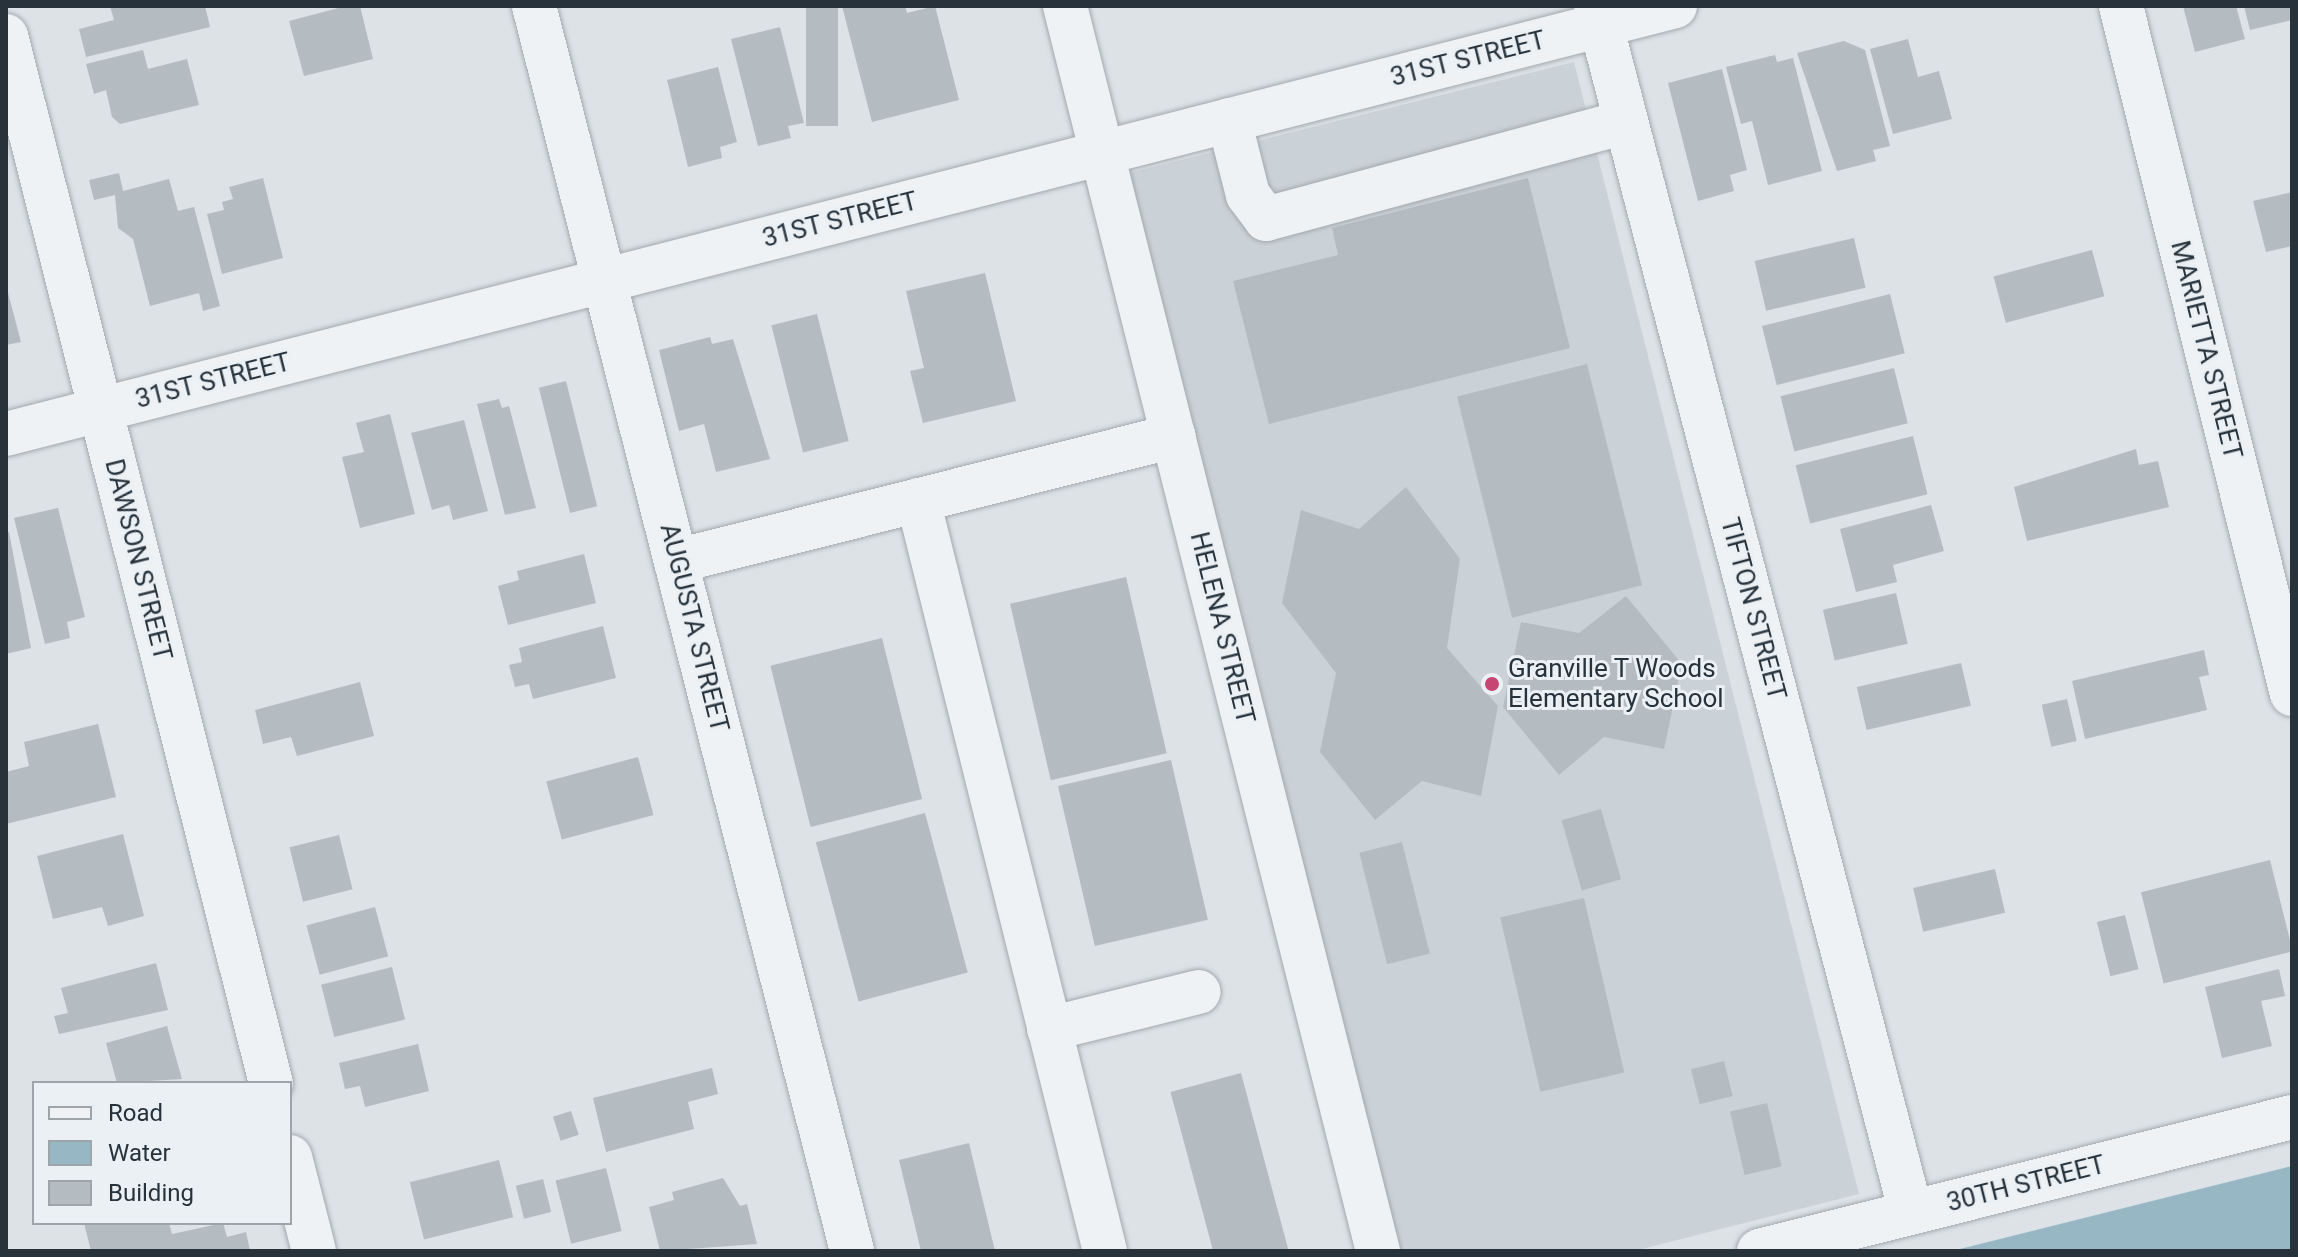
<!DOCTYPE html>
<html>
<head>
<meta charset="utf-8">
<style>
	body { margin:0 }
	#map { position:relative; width:2298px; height:1257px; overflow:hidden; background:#dce2e6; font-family:Roboto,sans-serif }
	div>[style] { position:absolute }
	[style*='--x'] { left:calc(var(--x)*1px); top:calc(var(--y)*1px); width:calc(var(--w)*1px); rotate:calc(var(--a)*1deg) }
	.built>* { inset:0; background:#cbd2d7 }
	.water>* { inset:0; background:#98b7c5 }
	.building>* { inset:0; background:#b4bcc2; transform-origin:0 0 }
	.roads { filter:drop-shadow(0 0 2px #a2aaaf) drop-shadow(0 0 2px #a2aaaf) }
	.minor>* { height:44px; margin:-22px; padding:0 22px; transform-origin:22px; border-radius:22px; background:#eff2f4 }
	.dots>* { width:22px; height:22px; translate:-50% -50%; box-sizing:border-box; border:4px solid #ebf0f4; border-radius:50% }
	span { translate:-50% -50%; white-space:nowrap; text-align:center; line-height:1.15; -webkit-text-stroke:6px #ebf0f4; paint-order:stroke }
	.street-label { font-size:26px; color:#27323b }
	.poi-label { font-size:26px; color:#27323b }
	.left { translate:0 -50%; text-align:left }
	.frame { position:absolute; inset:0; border:8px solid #27323b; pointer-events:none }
	.legend { position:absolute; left:32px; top:1081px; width:260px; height:144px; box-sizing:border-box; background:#ebf0f4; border:2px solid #9da4aa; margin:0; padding:10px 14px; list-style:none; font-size:24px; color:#27323b }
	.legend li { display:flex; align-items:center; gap:16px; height:40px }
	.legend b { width:40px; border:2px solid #9da4aa }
</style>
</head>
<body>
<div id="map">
	<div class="built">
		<i style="clip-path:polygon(1574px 62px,1859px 1194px,1634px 1251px,1396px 1251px,1125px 174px)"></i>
	</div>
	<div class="water">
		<i style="clip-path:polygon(2292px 1166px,2292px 1251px,1952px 1251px)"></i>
	</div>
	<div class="building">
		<i style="clip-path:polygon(110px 6px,205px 6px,210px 27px,86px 57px,79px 29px,114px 20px)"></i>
		<i style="clip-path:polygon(346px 6px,360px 6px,373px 59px,304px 76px,289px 21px)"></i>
		<i style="left:806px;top:6px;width:32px;height:120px"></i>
		<i style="clip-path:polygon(842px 6px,905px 6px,907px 13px,935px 6px,959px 100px,872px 122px)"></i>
		<i style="clip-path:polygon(2183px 6px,2236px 6px,2245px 39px,2195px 52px)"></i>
		<i style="clip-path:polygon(2244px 6px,2292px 6px,2292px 20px,2250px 30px)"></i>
		<i style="clip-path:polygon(780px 27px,804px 123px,788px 126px,791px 138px,758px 146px,731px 39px)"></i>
		<i style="clip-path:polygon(1908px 39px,1918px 77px,1939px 71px,1952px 119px,1893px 134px,1870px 49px)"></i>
		<i style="clip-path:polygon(1844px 41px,1865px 50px,1890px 146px,1873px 150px,1876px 161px,1837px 171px,1797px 53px)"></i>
		<i style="clip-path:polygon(143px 50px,148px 69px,187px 59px,199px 105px,120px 124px,112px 117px,106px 90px,94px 94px,86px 64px)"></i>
		<i style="clip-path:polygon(1775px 55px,1777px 62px,1793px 58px,1822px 171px,1768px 185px,1752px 121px,1741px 124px,1726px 67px)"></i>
		<i style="clip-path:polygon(718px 67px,737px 142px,720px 147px,722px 158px,688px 167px,667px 80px)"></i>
		<i style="clip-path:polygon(1722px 69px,1747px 170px,1730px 175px,1734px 191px,1698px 201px,1668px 83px)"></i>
		<i style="clip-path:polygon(119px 173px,123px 191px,169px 179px,178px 211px,194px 207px,220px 306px,203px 311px,199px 293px,150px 306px,133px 239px,118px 228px,115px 195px,94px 200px,89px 180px)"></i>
		<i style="clip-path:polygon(263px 178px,283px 258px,222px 274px,207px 214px,224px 210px,222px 202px,233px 199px,229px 187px)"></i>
		<i style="clip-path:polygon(1528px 178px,1570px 348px,1269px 424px,1233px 281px,1338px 255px,1332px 228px)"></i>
		<i style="clip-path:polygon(2292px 192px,2292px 246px,2266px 252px,2253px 201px)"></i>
		<i style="left:1854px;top:238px;width:51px;height:102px;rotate:77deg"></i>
		<i style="left:2092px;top:250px;width:48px;height:102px;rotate:75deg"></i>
		<i style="clip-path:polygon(985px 273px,1016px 401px,923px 423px,910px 371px,924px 368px,906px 291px)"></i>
		<i style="clip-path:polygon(6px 285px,21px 342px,6px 345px)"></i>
		<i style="left:1890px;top:294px;width:61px;height:132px;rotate:76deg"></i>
		<i style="left:817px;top:314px;width:131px;height:47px;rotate:76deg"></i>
		<i style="clip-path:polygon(710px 337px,712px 344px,733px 339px,770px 459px,716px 472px,704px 424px,679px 431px,659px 350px)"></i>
		<i style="left:1587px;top:364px;width:228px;height:134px;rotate:76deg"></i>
		<i style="left:1894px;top:368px;width:57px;height:117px;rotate:76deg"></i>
		<i style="left:566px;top:381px;width:129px;height:28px;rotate:76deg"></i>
		<i style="clip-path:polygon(499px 399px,502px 408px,509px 406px,536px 508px,505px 515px,477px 404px)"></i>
		<i style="clip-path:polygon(390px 414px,415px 514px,360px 528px,342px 457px,364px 452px,356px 423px)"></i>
		<i style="clip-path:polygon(464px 420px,488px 511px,453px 520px,449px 505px,432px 510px,411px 433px)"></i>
		<i style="left:1913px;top:436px;width:60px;height:121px;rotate:76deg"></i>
		<i style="clip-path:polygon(2136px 449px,2139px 465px,2158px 461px,2169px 507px,2027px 541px,2014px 487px)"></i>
		<i style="clip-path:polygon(1406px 487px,1460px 559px,1447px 648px,1498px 706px,1481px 796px,1422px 781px,1375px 820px,1320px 752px,1336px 673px,1282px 603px,1301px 510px,1359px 529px)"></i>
		<i style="clip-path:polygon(1931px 505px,1944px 551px,1893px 565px,1897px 582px,1856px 592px,1840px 529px)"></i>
		<i style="clip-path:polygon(58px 508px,85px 617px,67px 622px,70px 638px,45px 644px,14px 518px)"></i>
		<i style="clip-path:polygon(9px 532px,31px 648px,6px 654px,6px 533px)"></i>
		<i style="clip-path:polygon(584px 554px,596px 603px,508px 625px,498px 586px,519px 580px,517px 571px)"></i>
		<i style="left:1126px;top:577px;width:181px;height:119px;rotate:77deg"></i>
		<i style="left:1896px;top:593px;width:52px;height:75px;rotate:77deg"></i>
		<i style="clip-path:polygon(1626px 596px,1682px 664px,1664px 749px,1604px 737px,1559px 775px,1503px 707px,1521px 622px,1579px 633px)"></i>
		<i style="clip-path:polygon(603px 626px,616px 678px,533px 699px,529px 684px,515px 687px,509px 665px,522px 662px,519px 648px)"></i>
		<i style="left:882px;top:638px;width:166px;height:115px;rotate:76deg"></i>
		<i style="clip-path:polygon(2204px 650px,2209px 675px,2199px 677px,2207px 710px,2085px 739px,2072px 681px)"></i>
		<i style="left:1961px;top:663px;width:44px;height:107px;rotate:77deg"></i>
		<i style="clip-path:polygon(360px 682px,374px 736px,297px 756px,291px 737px,263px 744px,255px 710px)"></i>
		<i style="left:2067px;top:699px;width:43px;height:26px;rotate:77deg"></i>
		<i style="clip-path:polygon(98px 724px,116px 797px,6px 824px,6px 772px,29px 766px,24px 742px)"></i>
		<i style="left:638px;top:757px;width:60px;height:95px;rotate:75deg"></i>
		<i style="left:1171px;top:760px;width:164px;height:116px;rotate:77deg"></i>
		<i style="left:1601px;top:809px;width:73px;height:41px;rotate:74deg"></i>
		<i style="left:925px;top:813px;width:165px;height:113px;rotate:75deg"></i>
		<i style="clip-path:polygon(123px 834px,144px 916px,108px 926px,102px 907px,53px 919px,37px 856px)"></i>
		<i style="left:339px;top:835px;width:56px;height:51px;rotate:76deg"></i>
		<i style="left:1402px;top:842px;width:115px;height:44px;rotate:76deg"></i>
		<i style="left:2270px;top:860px;width:94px;height:133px;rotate:76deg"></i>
		<i style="left:1995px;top:869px;width:45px;height:84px;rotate:77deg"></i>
		<i style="left:1584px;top:898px;width:179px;height:86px;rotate:77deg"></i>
		<i style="left:375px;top:907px;width:51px;height:71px;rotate:75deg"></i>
		<i style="left:2125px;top:915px;width:56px;height:29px;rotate:76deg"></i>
		<i style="clip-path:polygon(156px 963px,168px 1010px,59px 1034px,54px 1016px,68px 1013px,61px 988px)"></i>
		<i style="left:392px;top:967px;width:54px;height:73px;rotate:76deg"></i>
		<i style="clip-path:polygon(2279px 969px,2285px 996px,2261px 1001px,2272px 1046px,2222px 1058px,2205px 987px)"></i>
		<i style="clip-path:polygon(167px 1026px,182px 1079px,117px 1083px,106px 1043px)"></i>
		<i style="clip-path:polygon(418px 1044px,429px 1091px,365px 1107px,360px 1086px,345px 1089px,339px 1063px)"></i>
		<i style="left:1724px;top:1061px;width:36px;height:34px;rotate:76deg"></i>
		<i style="clip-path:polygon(712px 1068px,718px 1094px,688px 1102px,694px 1129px,606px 1152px,593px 1098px)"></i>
		<i style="left:1241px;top:1073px;width:184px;height:73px;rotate:75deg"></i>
		<i style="left:1767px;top:1103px;width:65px;height:38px;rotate:77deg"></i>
		<i style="left:571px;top:1111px;width:25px;height:19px;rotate:72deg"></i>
		<i style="clip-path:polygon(969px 1143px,995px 1251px,921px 1251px,899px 1160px)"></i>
		<i style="left:499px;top:1160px;width:59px;height:92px;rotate:76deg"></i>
		<i style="left:606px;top:1168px;width:65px;height:52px;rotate:76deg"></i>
		<i style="clip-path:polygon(723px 1178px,740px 1206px,747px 1204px,757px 1244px,660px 1251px,649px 1207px,674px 1200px,672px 1192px)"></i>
		<i style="left:543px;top:1179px;width:34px;height:28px;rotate:76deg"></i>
		<i style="clip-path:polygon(84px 1223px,169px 1223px,172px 1234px,223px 1223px,227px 1237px,246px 1232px,250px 1251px,91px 1251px)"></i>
	</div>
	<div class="roads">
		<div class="minor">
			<i style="--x:534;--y:6;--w:1285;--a:75.67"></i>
			<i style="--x:1065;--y:6;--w:1284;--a:75.89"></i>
			<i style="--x:1596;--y:6;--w:1247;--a:75.37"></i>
			<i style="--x:2121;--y:6;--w:709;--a:76.04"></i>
			<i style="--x:6;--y:36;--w:1080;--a:75.8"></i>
			<i style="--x:1229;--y:120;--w:77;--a:75.8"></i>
			<i style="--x:1248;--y:195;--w:30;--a:53"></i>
			<i style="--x:1266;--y:219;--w:373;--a:-15.1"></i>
			<i style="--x:6;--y:434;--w:1723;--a:-14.38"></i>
			<i style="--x:918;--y:500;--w:774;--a:76.02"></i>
			<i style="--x:677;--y:561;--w:512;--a:-14.12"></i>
			<i style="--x:1049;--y:1029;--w:154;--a:-13.9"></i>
			<i style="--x:290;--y:1157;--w:97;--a:75.7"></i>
			<i style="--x:1759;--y:1251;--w:550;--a:-14.11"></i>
		</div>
	</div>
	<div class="dots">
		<i style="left:1492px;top:684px;background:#c74572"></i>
	</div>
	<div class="street-label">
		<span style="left:1468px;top:59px;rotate:-14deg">31ST STREET</span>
		<span style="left:840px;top:220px;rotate:-14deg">31ST STREET</span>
		<span style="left:2206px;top:350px;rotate:76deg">MARIETTA STREET</span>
		<span style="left:213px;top:381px;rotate:-14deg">31ST STREET</span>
		<span style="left:138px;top:560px;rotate:76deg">DAWSON STREET</span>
		<span style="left:1753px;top:609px;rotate:75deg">TIFTON STREET</span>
		<span style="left:694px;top:628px;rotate:76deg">AUGUSTA STREET</span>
		<span style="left:1222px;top:628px;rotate:76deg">HELENA STREET</span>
		<span style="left:2026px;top:1184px;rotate:-14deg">30TH STREET</span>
	</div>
	<div class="poi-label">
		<span class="left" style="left:1508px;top:684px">Granville T Woods<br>Elementary School</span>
	</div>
	<div class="frame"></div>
	<ul class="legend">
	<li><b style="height:10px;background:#eff2f4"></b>Road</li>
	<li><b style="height:22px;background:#98b7c5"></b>Water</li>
	<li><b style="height:22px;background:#b4bcc2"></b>Building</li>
	</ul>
</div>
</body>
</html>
